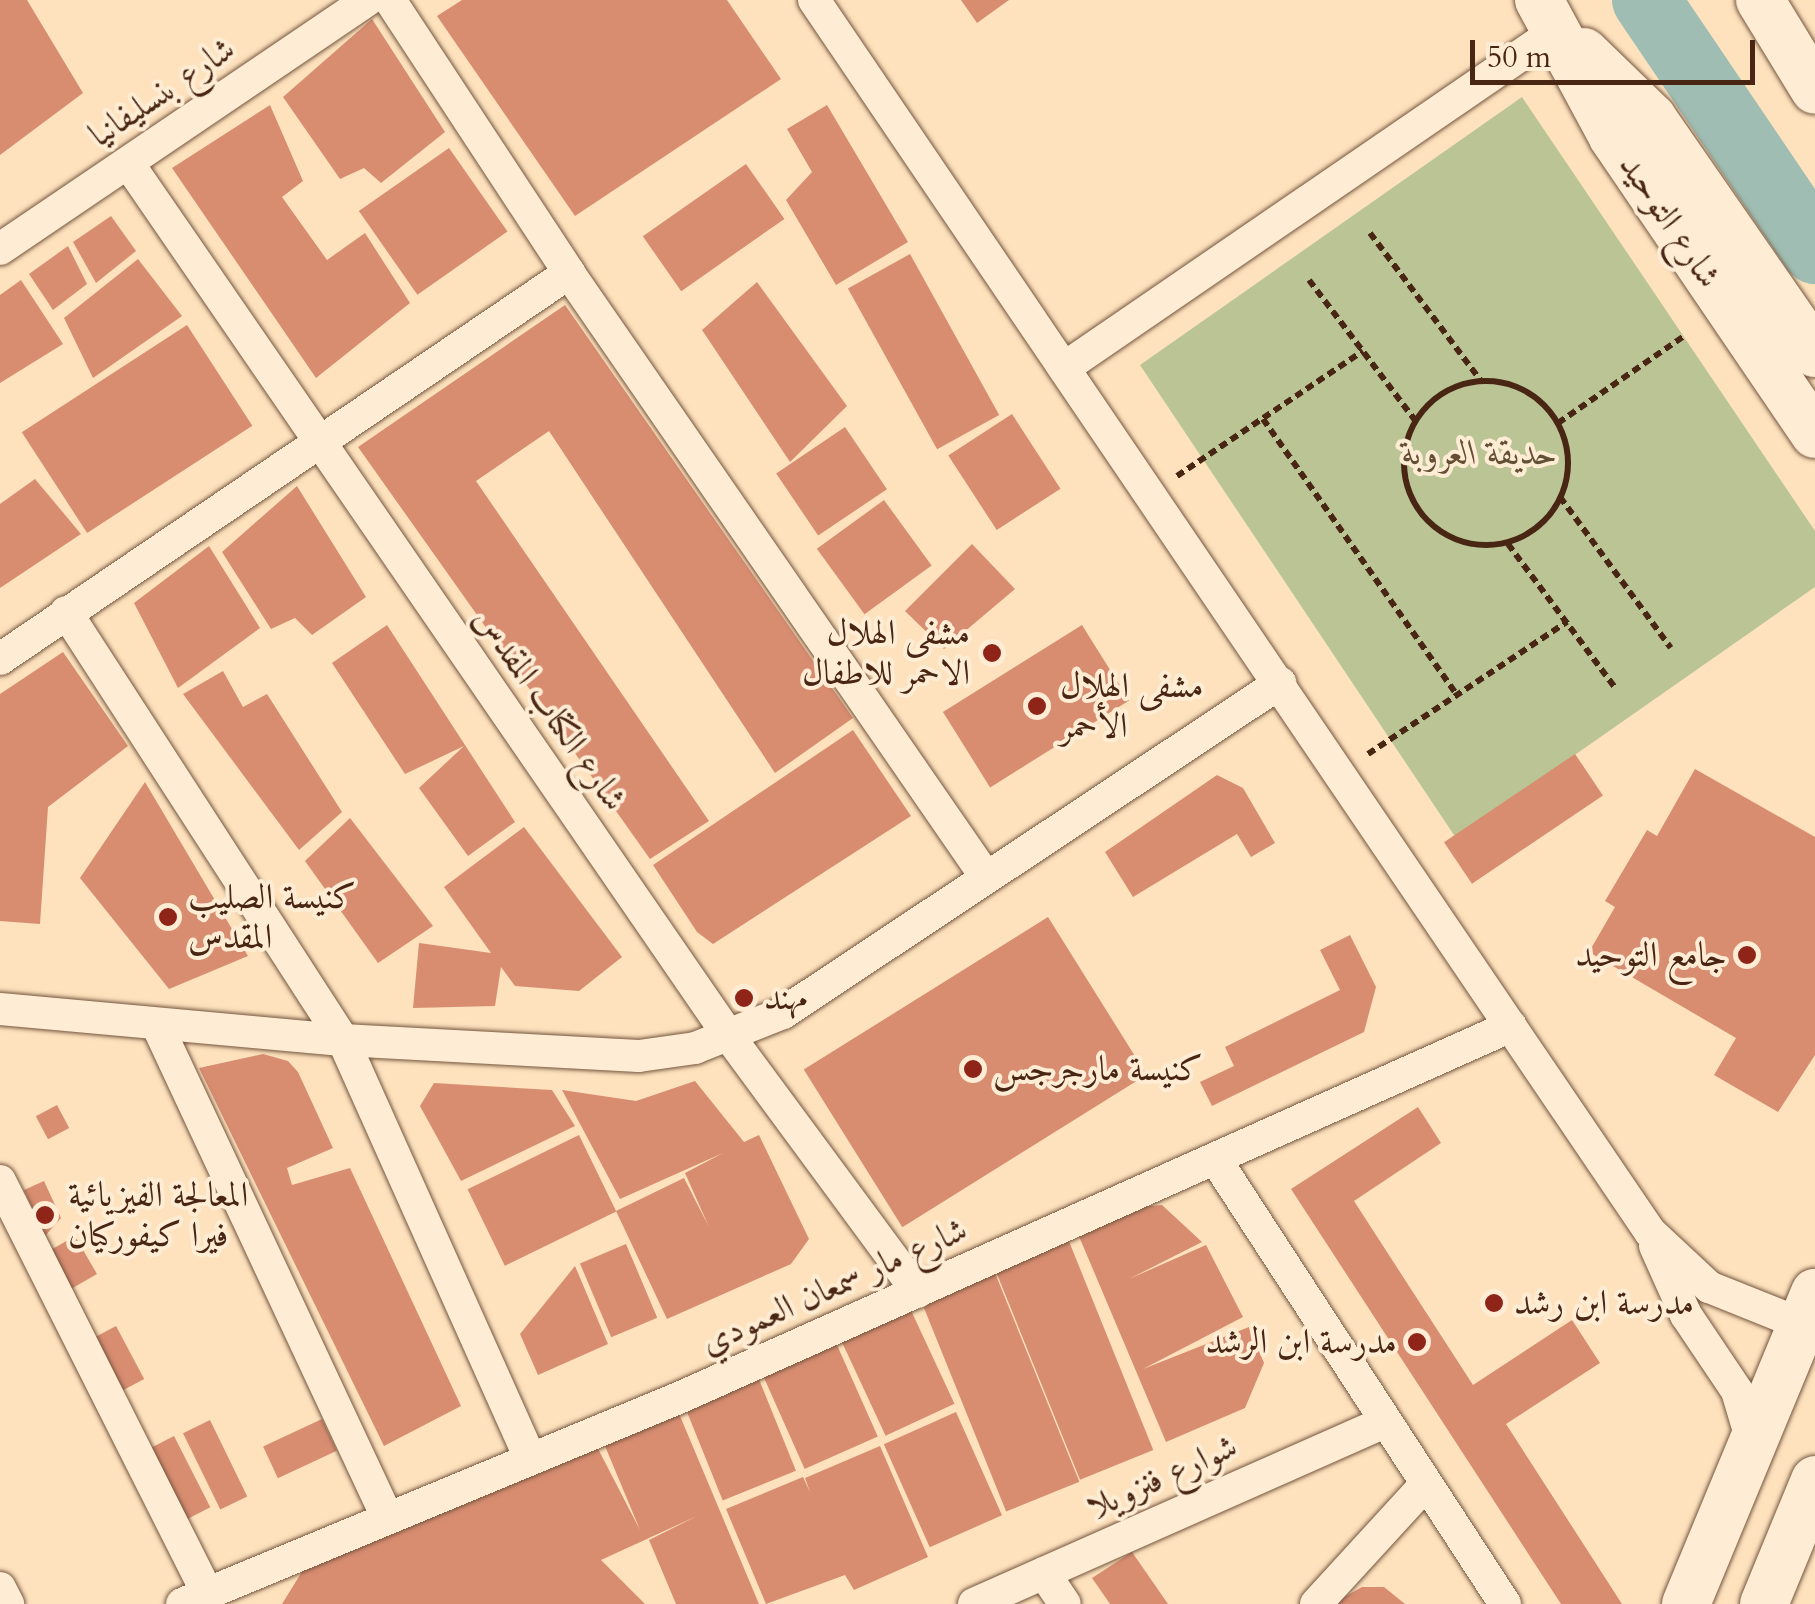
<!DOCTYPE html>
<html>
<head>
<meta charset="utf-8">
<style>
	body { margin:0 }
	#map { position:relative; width:1815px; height:1604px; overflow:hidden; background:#fde2bd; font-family:Cardo,Amiri,serif }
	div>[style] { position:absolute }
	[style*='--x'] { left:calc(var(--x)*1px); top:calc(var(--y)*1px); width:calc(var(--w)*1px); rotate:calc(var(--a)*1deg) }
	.green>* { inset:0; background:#bac495 }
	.river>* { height:68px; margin:-34px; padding:0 34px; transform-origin:34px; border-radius:34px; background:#9fbdb3 }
	.building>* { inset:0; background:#d88d71; transform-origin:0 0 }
	.path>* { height:6px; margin-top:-3px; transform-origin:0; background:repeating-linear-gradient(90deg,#482613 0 8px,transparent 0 13px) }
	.path>.ring { margin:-3px; padding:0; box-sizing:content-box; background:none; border:6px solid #482613; border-radius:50% }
	.roads { filter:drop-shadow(0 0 2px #75553e) drop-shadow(0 0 2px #75553e) }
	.minor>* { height:32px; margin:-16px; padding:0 16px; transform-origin:16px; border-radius:16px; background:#feecd4 }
	.secondary>* { height:48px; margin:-24px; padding:0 24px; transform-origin:24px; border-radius:24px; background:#feecd4 }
	.dots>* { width:28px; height:28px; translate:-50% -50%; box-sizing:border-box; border:5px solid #feecd4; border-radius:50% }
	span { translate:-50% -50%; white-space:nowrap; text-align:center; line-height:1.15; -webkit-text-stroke:8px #feecd4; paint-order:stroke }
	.street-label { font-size:35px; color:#482613 }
	.park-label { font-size:35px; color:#644e34; font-style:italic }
	.poi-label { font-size:35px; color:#482613 }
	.right { translate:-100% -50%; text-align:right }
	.left { translate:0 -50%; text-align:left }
	.scale { position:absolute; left:1470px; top:40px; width:285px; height:45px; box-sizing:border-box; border:5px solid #482613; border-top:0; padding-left:12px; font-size:30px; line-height:35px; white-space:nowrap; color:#482613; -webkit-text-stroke:8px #feecd4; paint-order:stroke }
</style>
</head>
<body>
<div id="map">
	<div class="green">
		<i style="clip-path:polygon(1522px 97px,1815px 531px,1815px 587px,1456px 838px,1140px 365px)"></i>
	</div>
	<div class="river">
		<i style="--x:1646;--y:0;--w:302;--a:55.9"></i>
	</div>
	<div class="building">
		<i style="clip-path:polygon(0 0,27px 0,83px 93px,0 155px)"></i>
		<i style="clip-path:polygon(462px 0,727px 0,781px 79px,575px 216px,437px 16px)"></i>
		<i style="clip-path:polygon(961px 0,1009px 0,977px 23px)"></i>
		<i style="clip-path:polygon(372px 19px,445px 132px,381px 183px,364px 168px,340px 179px,283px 97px)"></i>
		<i style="clip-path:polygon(270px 105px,303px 181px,282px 197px,327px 260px,365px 233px,410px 303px,316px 378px,172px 168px)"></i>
		<i style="clip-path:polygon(827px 105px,908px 242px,836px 285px,786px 200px,812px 172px,787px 129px)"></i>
		<i style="left:449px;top:148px;width:102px;height:110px;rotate:55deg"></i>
		<i style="left:746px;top:164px;width:67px;height:126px;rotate:55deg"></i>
		<i style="clip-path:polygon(111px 216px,136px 251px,96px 283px,73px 242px)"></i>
		<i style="clip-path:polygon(68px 246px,87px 284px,53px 310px,29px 274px)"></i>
		<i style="left:910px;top:254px;width:184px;height:71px;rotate:61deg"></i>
		<i style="clip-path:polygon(138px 259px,182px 316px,93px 378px,64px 318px)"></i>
		<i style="clip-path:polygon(21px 280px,63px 344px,0 383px,0 295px)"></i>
		<i style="clip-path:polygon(757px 282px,847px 406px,790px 462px,702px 330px)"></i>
		<i style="clip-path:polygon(565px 305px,853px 718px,775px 773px,549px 431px,476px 481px,709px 821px,650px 859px,358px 447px)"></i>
		<i style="left:187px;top:325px;width:120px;height:197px;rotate:57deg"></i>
		<i style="left:1012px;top:414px;width:89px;height:76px;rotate:57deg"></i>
		<i style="left:845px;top:427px;width:75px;height:83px;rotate:56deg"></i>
		<i style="clip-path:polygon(35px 479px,81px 534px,0 588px,0 504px)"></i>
		<i style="clip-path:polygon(297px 486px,366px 597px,312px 635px,295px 618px,271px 629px,222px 552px)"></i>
		<i style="left:884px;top:500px;width:81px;height:83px;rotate:54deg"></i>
		<i style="clip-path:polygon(972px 544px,1015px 589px,944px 649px,905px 611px)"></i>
		<i style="clip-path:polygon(209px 546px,260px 628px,178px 688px,134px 603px)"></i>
		<i style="clip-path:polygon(387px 625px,515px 822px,468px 856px,419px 788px,464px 746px,405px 774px,332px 663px)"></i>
		<i style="left:1082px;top:625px;width:89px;height:164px;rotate:58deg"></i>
		<i style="clip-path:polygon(63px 652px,128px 746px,48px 807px,40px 924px,0 921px,0 694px)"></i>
		<i style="clip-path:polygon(223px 671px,243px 707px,267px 694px,342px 812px,299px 850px,183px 694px)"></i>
		<i style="clip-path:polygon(853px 730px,911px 816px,713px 944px,697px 932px,653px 865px)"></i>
		<i style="left:1575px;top:754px;width:50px;height:158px;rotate:56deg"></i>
		<i style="clip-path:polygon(1695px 769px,1815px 837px,1815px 1055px,1778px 1112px,1714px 1075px,1736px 1038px,1589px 952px,1615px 907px,1605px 901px,1647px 830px,1657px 836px)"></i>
		<i style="clip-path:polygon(1217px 775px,1243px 788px,1275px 843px,1251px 857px,1237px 834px,1133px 897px,1105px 852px)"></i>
		<i style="clip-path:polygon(145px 782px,248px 956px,169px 989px,80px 878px)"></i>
		<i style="clip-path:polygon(350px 818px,433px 926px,378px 963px,305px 861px)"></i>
		<i style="clip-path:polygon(524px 827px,622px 957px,579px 991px,515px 986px,501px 967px,495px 1006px,413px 1008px,419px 943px,491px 953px,444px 887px)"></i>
		<i style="left:1048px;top:917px;width:186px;height:288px;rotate:58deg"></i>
		<i style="clip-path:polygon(1350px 935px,1376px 987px,1364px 1032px,1212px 1106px,1200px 1082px,1234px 1066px,1225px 1047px,1340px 990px,1320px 950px)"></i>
		<i style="clip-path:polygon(263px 1054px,288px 1061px,298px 1072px,333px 1148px,287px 1168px,292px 1185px,350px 1168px,461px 1406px,384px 1446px,199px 1068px)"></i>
		<i style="clip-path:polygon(695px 1081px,744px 1142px,759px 1135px,809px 1239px,791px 1264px,667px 1319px,616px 1211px,684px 1178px,709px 1227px,685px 1173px,723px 1153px,620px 1199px,562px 1090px,636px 1101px)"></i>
		<i style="clip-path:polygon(434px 1083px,552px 1090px,575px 1126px,461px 1181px,420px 1106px)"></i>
		<i style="left:57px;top:1105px;width:26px;height:24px;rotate:62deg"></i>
		<i style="clip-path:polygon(1418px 1107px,1441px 1143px,1354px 1201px,1473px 1385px,1572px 1320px,1600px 1363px,1506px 1424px,1622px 1604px,1561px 1604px,1291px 1189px)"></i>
		<i style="left:579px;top:1135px;width:85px;height:124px;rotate:64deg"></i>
		<i style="clip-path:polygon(44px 1181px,61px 1218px,45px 1236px,24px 1190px)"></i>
		<i style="clip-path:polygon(1162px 1205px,1202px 1242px,1129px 1279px,1206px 1245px,1243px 1317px,1143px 1369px,1249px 1327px,1264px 1363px,1245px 1408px,1166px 1442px,1078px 1234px,1129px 1208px)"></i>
		<i style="left:1066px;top:1234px;width:233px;height:79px;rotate:68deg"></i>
		<i style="left:75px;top:1236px;width:44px;height:35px;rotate:60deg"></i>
		<i style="left:626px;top:1244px;width:80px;height:50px;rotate:67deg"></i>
		<i style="left:991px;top:1263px;width:236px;height:79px;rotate:68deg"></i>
		<i style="clip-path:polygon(575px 1266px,608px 1344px,538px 1375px,520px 1334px)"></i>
		<i style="left:908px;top:1304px;width:110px;height:76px;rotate:65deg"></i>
		<i style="left:116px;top:1326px;width:60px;height:32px;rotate:62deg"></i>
		<i style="left:833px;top:1336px;width:110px;height:80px;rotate:66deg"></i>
		<i style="left:754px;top:1367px;width:112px;height:79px;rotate:68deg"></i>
		<i style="clip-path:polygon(675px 1404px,759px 1604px,676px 1604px,649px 1540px,697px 1516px,601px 1560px,645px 1604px,282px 1604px,303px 1570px,593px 1439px,640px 1530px,600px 1434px)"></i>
		<i style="left:956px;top:1412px;width:113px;height:79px;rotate:66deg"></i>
		<i style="left:322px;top:1419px;width:35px;height:65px;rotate:65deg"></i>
		<i style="left:210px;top:1420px;width:85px;height:30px;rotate:64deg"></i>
		<i style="left:174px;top:1436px;width:80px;height:35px;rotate:63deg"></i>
		<i style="clip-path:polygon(880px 1446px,928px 1557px,854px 1590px,845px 1575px,766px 1604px,726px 1509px,803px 1477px,810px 1492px,805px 1478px)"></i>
		<i style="clip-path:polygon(1132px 1552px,1168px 1604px,1110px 1604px,1092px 1578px)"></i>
		<i style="clip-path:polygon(1362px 1587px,1384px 1587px,1405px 1604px,1332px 1604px)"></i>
	</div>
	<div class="path">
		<i style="--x:1370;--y:233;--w:185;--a:53.1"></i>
		<i style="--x:1309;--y:280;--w:176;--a:52.9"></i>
		<i class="ring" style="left:1404px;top:381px;width:158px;height:158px"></i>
		<i style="--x:1263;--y:419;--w:337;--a:54.9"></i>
		<i style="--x:1558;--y:423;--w:153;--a:-34.6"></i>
		<i style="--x:1177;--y:476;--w:224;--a:-33.9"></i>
		<i style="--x:1560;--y:497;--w:187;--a:53.7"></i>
		<i style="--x:1508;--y:544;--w:181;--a:53.3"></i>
		<i style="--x:1368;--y:754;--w:239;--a:-33.6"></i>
	</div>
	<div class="roads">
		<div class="minor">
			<i style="--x:390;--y:0;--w:326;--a:56.7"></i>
			<i style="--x:569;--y:273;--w:734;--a:55.38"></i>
			<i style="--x:814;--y:0;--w:1489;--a:55.84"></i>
			<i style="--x:1650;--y:1232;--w:81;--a:43"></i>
			<i style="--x:1709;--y:1287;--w:97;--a:21.8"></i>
			<i style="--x:128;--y:163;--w:1060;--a:55.46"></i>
			<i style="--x:729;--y:1036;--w:318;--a:53.6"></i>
			<i style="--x:0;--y:249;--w:444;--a:-34.1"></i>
			<i style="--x:1064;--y:368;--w:600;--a:-34.41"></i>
			<i style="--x:66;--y:612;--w:510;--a:57.09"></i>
			<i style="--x:343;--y:1040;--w:456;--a:65.9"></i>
			<i style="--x:0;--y:659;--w:688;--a:-34.15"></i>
			<i style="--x:0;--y:1009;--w:344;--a:5.2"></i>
			<i style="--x:343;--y:1040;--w:296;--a:3.1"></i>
			<i style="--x:639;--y:1056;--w:57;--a:-8.1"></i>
			<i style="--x:695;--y:1048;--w:95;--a:-21.7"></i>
			<i style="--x:783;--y:1013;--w:597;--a:-33.58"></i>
			<i style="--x:158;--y:1027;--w:541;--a:64.95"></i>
			<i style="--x:1216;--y:1160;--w:530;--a:56.94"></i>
			<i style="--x:0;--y:1181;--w:463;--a:63.3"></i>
			<i style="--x:1655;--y:1246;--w:76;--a:65.8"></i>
			<i style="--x:1686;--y:1315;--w:92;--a:56.1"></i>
			<i style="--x:1737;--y:1391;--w:49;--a:73.4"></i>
			<i style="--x:1044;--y:1573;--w:37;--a:56"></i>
			<i style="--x:0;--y:1588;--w:18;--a:63"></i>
			<i style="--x:182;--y:1604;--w:540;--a:-22.53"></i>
			<i style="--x:681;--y:1397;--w:909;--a:-24.08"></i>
			<i style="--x:974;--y:1604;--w:446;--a:-23.9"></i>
			<i style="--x:1316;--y:1604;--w:160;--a:-47.5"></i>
		</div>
		<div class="secondary">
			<i style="--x:1539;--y:0;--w:156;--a:61.6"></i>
			<i style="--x:1613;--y:137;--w:359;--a:55.8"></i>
			<i style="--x:1760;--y:0;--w:105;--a:58.6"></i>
			<i style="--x:1584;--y:52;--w:95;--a:44.1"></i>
			<i style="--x:1652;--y:118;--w:286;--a:55.3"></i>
			<i style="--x:1686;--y:1604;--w:337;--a:-67.5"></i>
			<i style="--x:1764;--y:1604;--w:134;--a:-67.6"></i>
		</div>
	</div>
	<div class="dots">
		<i style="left:992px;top:653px;background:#8f2418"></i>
		<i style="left:1037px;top:706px;background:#8f2418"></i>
		<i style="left:168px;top:917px;background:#8f2418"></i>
		<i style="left:1747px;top:955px;background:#8f2418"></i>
		<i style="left:744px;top:998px;background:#8f2418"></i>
		<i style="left:973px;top:1069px;background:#8f2418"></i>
		<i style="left:45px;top:1215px;background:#8f2418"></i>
		<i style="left:1494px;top:1303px;background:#8f2418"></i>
		<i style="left:1417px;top:1342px;background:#8f2418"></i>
	</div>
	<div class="street-label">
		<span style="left:162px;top:92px;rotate:-34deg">شارع بنسليفانيا</span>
		<span style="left:1670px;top:221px;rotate:56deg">شارع التوحيد</span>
		<span style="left:550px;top:709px;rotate:55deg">شارع الكتاب المقدس</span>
		<span style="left:834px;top:1286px;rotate:-24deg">شارع مار سمعان العمودي</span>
		<span style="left:1162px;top:1477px;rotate:-24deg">شوارع فنزويلا</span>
	</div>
	<div class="park-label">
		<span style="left:1480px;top:453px">حديقة العروبة</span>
	</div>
	<div class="poi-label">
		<span class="right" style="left:970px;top:653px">مشفى الهلال<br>الاحمر للاطفال</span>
		<span class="left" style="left:1060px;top:706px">مشفى الهلال<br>الأحمر</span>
		<span class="left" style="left:188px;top:917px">كنيسة الصليب<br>المقدس</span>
		<span class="right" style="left:1727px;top:955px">جامع التوحيد</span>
		<span class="left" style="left:764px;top:998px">مهند</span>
		<span class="left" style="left:993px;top:1069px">كنيسة مارجرجس</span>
		<span class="left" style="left:68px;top:1215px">المعالجة الفيزيائية<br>فيرا كيفوركيان</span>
		<span class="left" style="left:1514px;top:1303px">مدرسة ابن رشد</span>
		<span class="right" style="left:1397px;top:1342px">مدرسة ابن الرشد</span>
	</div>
	<div class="scale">50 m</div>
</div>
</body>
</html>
